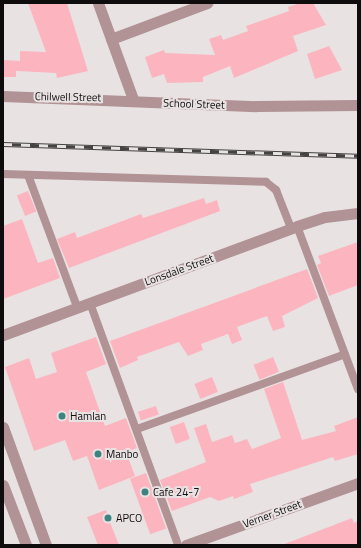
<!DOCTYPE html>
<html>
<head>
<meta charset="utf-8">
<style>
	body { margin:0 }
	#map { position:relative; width:361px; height:548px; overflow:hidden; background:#e8e2e3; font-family:"Titillium Web",sans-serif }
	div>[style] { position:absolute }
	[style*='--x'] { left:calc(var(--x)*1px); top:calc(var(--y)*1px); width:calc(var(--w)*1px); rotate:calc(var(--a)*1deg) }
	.building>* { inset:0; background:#fcb5bf; transform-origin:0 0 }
	.service>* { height:8px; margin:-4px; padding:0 4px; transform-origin:4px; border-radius:4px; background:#b19295 }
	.minor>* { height:11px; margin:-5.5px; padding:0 5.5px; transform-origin:5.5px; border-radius:5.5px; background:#b19295 }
	.tertiary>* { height:11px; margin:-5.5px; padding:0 5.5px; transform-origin:5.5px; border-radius:5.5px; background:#b19295 }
	.rail>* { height:4.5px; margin-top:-2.25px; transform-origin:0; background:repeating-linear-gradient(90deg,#e8e2e3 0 9px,#454243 0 18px); box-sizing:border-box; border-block:1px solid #454243 }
	.dots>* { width:11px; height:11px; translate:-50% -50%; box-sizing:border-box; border:2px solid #e8e2e3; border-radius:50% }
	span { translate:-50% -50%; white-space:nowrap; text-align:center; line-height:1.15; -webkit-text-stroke:4px #e8e2e3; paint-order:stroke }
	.street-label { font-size:11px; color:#0e0c0d }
	.poi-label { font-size:11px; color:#0e0c0d }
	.left { translate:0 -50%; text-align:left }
	.frame { position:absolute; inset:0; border:4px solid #0e0c0d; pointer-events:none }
</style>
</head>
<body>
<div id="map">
	<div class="building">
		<i style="clip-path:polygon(28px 3px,67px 3px,88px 71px,57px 78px,56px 73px,16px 71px,16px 77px,3px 77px,3px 60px,20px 61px,20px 51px,46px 52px)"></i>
		<i style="clip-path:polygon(300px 3px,313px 3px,326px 25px,293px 36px,298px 51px,234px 78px,230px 66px,203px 77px,203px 82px,167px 83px,164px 74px,152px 78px,145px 57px,164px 50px,165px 53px,215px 55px,209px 39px,221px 35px,223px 40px,248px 31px,246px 26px,289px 11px,288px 7px)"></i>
		<i style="clip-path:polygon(329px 46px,342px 70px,315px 79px,307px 54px)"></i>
		<i style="left:28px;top:191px;width:22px;height:12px;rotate:68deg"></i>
		<i style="clip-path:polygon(204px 198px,206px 204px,217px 200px,220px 211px,69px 268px,57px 239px,75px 232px,77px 238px,141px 214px,143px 218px)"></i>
		<i style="clip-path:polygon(22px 219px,38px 263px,53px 258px,60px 278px,3px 299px,3px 226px)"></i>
		<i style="clip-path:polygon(358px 242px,358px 285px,329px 296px,317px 265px,321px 263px,318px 256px)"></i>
		<i style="clip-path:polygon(307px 269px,318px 298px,282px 316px,285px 327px,273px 331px,267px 316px,237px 327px,242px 340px,232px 344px,228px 334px,201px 344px,203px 350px,188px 356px,179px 342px,137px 357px,138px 360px,120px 368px,110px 341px)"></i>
		<i style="clip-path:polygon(96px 337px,106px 364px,86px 372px,105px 426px,126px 418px,137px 448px,126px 452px,135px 476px,99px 490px,87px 456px,73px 461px,65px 440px,34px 451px,5px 367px,29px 358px,36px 379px,57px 372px,51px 353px)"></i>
		<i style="left:273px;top:357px;width:16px;height:21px;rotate:68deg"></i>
		<i style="left:212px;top:377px;width:16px;height:19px;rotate:68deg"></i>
		<i style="clip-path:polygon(283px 382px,302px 440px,336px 431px,334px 426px,358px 417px,358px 454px,335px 461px,333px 457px,250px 484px,253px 492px,234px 499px,233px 496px,219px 501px,210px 497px,172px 511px,160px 480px,206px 462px,194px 428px,206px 424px,212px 442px,232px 435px,235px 443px,247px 439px,252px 449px,281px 438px,264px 389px)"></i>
		<i style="left:156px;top:406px;width:9px;height:19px;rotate:72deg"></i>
		<i style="left:184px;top:422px;width:18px;height:15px;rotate:71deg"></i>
		<i style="left:146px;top:473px;width:59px;height:17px;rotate:70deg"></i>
		<i style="clip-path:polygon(106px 510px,111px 525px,119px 545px,98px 545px,87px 517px)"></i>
		<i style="clip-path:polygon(352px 518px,354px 523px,358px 521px,358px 545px,282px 545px)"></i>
	</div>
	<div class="service">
		<i style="--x:3;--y:174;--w:263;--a:1.7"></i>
		<i style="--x:266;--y:182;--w:13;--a:39"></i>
		<i style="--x:276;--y:190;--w:41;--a:68.5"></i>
		<i style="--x:28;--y:175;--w:141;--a:69.6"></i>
		<i style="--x:297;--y:226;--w:174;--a:69.5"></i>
		<i style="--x:90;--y:303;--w:258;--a:70"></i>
		<i style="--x:137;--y:429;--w:221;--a:-19.8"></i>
	</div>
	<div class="minor">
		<i style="--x:98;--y:3;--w:102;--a:70"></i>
		<i style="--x:111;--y:39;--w:103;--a:-20.6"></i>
		<i style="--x:3;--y:96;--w:253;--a:2.3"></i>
		<i style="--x:256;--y:106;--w:102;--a:-0.6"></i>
		<i style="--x:3;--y:335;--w:314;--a:-20.3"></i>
		<i style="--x:297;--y:226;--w:29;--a:-18"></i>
		<i style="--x:325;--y:217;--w:33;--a:-7"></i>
		<i style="--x:186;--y:545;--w:183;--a:-19.8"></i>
	</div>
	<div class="tertiary">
		<i style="--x:3;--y:427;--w:126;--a:70"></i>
		<i style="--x:3;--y:485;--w:64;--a:69"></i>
	</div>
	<div class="rail">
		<i style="--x:3;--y:144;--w:355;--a:1.9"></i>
	</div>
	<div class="dots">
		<i style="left:62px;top:416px;background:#3c847f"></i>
		<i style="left:98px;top:454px;background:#3c847f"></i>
		<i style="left:145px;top:492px;background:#3c847f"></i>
		<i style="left:108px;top:518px;background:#3c847f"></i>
	</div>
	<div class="street-label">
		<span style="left:68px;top:97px;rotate:1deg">Chilwell Street</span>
		<span style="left:194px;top:104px;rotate:2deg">School Street</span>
		<span style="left:179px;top:270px;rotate:-20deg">Lonsdale Street</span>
		<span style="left:272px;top:514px;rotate:-20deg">Verner Street</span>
	</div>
	<div class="poi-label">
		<span class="left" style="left:70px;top:416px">Hamlan</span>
		<span class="left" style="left:106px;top:454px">Manbo</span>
		<span class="left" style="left:153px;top:492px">Cafe 24-7</span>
		<span class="left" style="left:116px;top:518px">APCO</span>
	</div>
	<div class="frame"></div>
</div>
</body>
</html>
